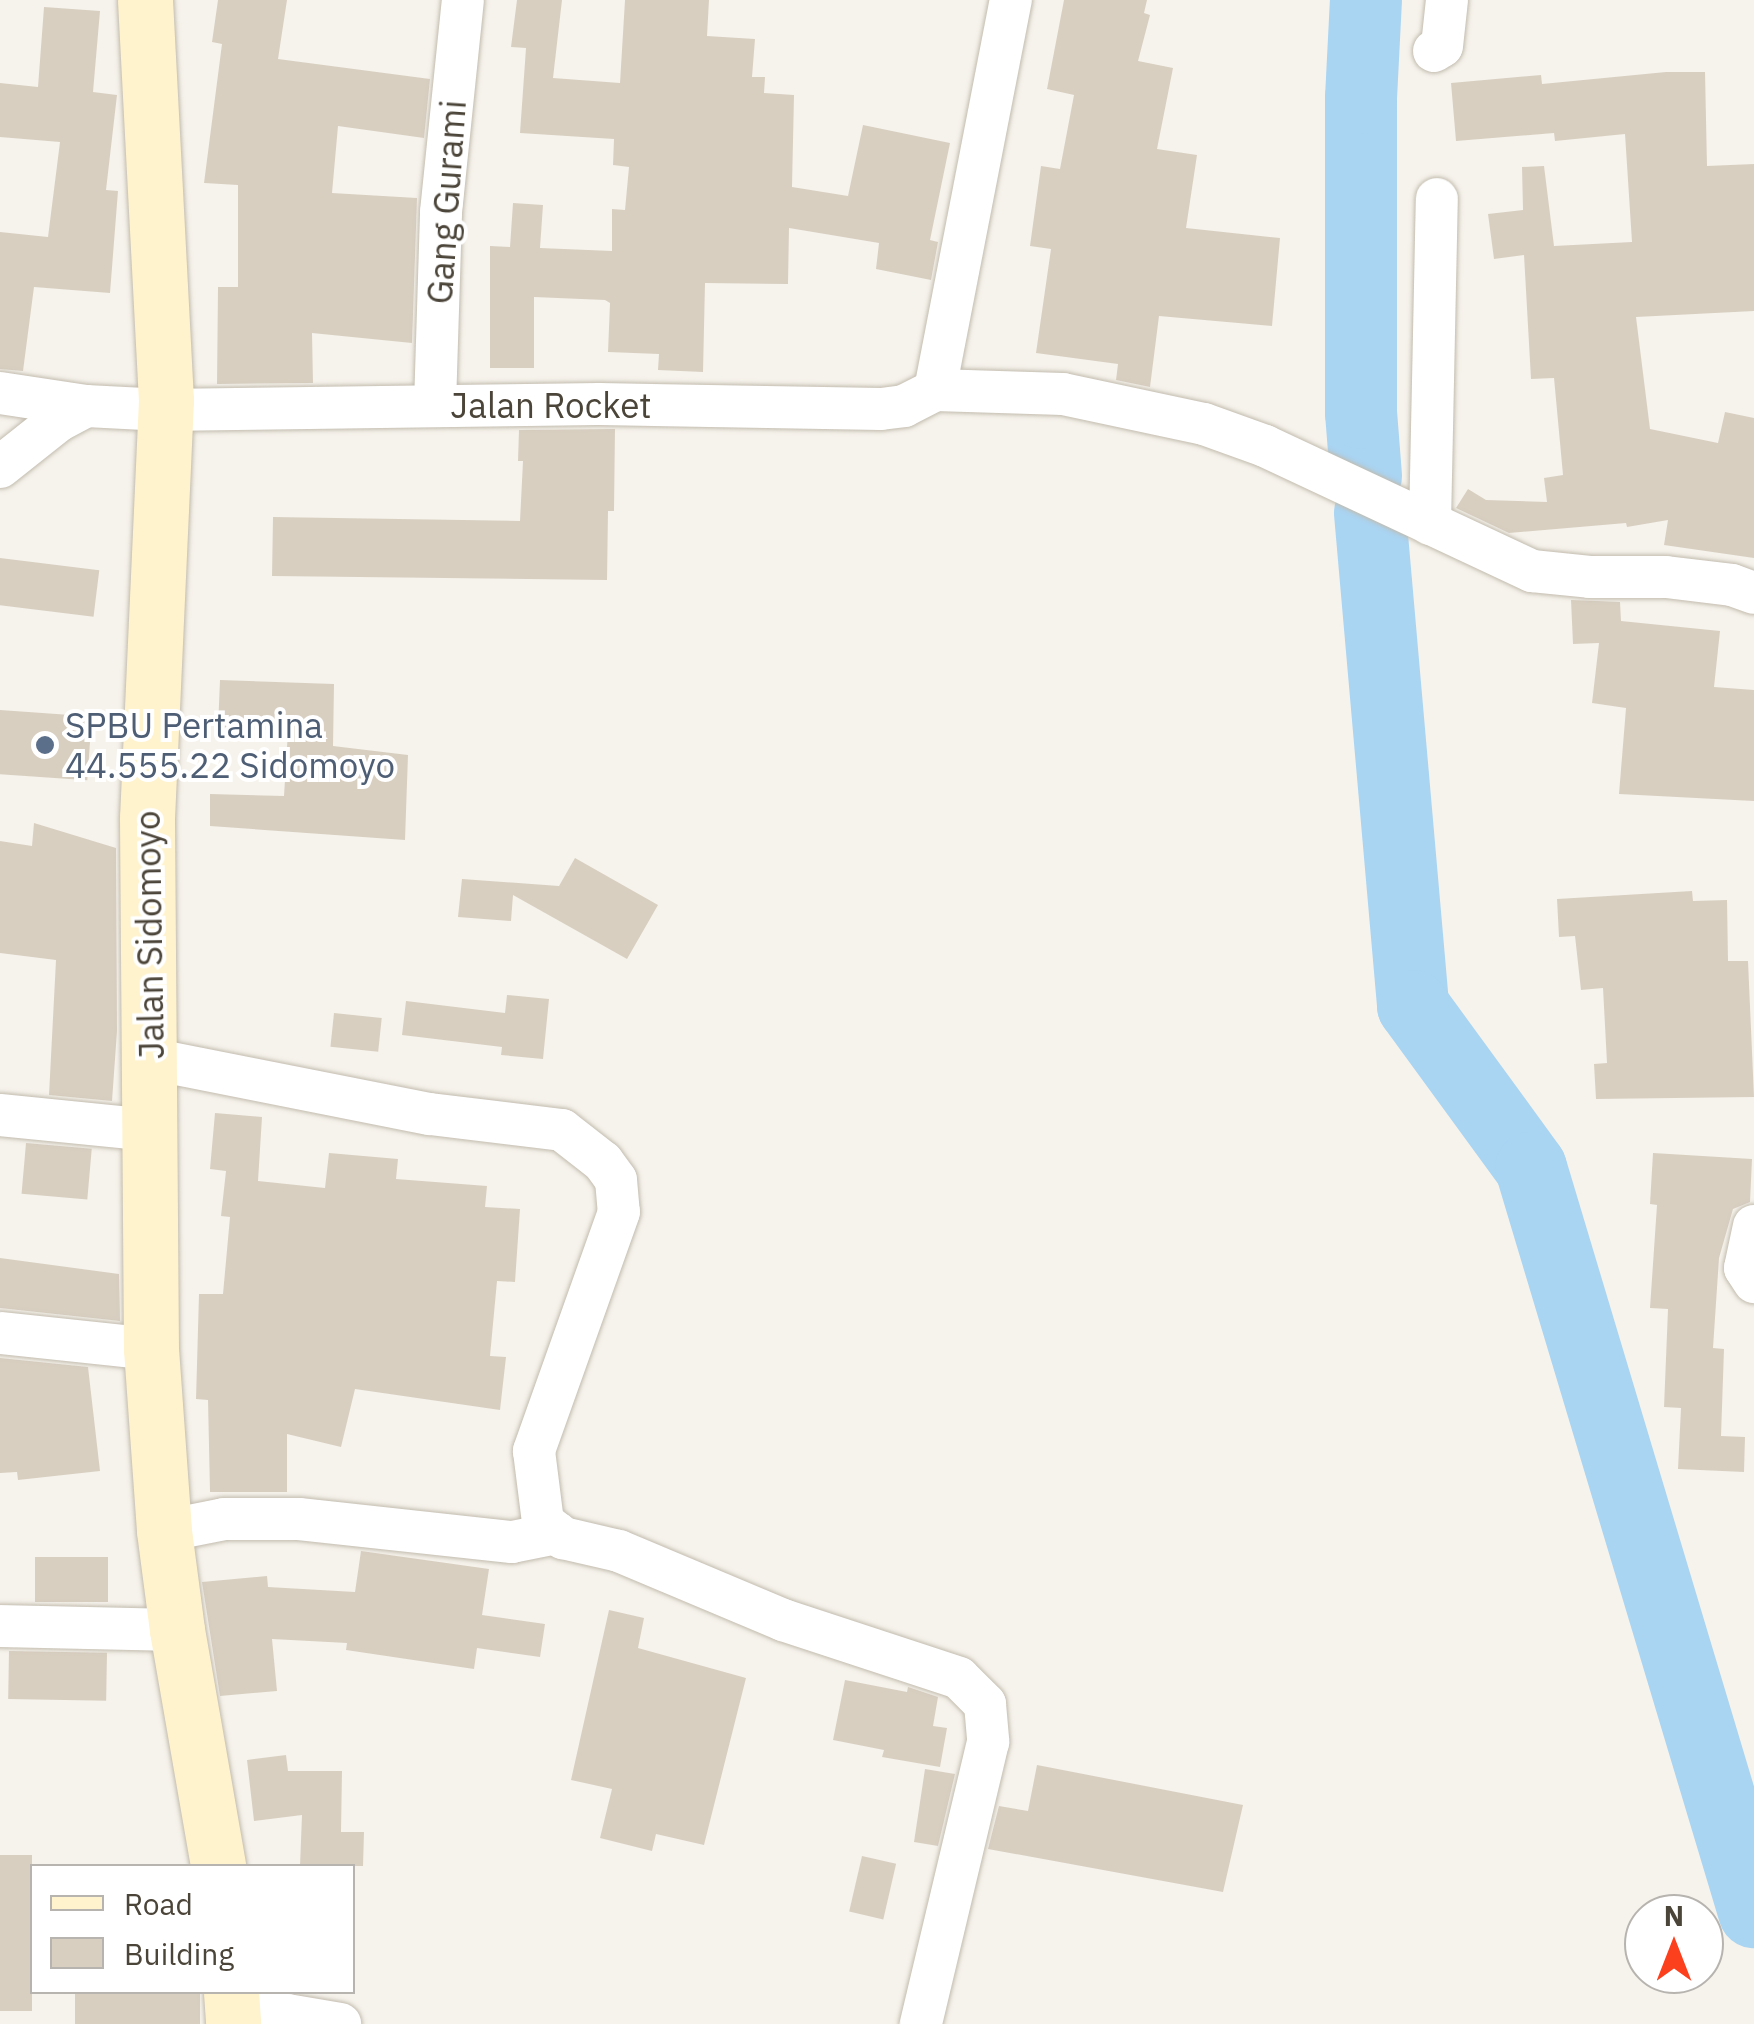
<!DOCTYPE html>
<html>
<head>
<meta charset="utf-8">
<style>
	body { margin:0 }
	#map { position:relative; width:1754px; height:2024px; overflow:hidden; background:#f6f3ec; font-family:"IBM Plex Sans",sans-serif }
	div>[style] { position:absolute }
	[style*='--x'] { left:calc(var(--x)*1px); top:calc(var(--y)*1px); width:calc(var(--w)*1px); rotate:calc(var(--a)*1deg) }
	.river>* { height:72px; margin:-36px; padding:0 36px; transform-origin:36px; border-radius:36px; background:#a9d4f2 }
	.building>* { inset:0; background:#d8cfc1; transform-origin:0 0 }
	.roads { filter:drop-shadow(0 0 2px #c2bbae) drop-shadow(0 0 2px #c2bbae) }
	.minor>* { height:42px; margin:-21px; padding:0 21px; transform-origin:21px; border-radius:21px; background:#fff }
	.secondary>* { height:55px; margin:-27.5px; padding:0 27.5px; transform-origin:27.5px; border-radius:27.5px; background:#fff3cd }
	.dots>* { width:28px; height:28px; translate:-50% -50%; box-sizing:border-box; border:5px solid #fff; border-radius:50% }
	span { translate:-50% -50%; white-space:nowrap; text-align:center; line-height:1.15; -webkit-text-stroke:8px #fff; paint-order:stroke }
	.street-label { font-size:35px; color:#4b4439 }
	.service-label { font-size:35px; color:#4e5e75 }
	.left { translate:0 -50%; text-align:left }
	.legend { position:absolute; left:30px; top:1864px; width:325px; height:130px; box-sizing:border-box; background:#fff; border:2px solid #b7b4b0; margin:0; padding:12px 18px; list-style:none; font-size:30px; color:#4b4439 }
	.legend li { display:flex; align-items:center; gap:20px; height:50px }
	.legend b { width:50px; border:2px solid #b7b4b0 }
	.north { position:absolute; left:1624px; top:1894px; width:100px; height:100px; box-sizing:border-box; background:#fff; border:2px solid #b7b4b0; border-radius:50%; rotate:0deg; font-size:28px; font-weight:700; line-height:40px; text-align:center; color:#4b4439 }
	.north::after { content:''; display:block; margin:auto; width:35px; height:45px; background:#fc3f1d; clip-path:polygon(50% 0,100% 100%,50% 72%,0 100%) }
</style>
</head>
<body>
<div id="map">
	<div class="river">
		<i style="--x:1366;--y:476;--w:63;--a:-94.5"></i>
		<i style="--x:1361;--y:413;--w:315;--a:-90"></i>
		<i style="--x:1361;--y:98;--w:98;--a:-87.1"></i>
		<i style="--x:1370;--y:513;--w:495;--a:85"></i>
		<i style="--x:1413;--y:1006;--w:200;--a:53.9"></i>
		<i style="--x:1531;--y:1168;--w:777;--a:73.31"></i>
	</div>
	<div class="building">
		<i style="clip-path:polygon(218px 0,287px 0,278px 59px,430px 79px,424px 138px,338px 126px,332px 193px,417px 198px,412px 343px,312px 333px,313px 383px,217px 384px,218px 287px,238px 287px,238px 185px,204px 183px,222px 44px,212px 42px)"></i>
		<i style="clip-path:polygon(517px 0,562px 0,553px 78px,620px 83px,625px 0,709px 0,707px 36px,755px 39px,752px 77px,765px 77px,764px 93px,794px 95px,792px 187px,848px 196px,863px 125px,950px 143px,930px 240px,938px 242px,931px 280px,876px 269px,879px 243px,789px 228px,788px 284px,705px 283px,703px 372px,658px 370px,659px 354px,608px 352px,610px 303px,605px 300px,534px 297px,534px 368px,490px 368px,490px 246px,510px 247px,513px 203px,543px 205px,540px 248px,612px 251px,612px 209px,625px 210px,629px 167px,613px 165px,614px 139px,520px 133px,526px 48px,511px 47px)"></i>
		<i style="clip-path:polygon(1064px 0,1147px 0,1144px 13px,1150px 15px,1138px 61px,1173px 68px,1157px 149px,1197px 155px,1186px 228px,1280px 238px,1272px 326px,1159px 316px,1150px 387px,1116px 380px,1118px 364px,1036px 353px,1051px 249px,1030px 246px,1041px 166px,1060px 169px,1074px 95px,1047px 89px)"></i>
		<i style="clip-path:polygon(44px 7px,100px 11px,93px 92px,117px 95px,106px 190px,118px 191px,110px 293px,34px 287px,23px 371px,0 369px,0 232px,48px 237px,60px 142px,0 137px,0 83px,38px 87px)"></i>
		<i style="clip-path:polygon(1666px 72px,1705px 72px,1707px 166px,1754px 164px,1754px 311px,1636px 317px,1650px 429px,1718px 443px,1725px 412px,1754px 418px,1754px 558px,1664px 545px,1668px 520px,1627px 527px,1626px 523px,1509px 533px,1456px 508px,1468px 489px,1486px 500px,1547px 502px,1544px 478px,1563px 475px,1554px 378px,1531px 379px,1524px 255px,1494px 259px,1488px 214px,1523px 210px,1522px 167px,1544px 166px,1554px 246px,1632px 242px,1625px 134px,1555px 141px,1554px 133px,1456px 141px,1451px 83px,1541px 75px,1542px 84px)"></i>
		<i style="clip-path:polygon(615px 429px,614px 511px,608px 511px,607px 580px,272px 576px,273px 517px,520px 521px,523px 461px,518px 461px,519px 430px)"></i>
		<i style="left:0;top:558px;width:100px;height:47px;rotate:7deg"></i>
		<i style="clip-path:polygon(1571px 600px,1620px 602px,1621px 621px,1720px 631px,1714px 687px,1754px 690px,1754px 801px,1619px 794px,1626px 708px,1592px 703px,1599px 643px,1573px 644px)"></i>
		<i style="clip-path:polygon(220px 680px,334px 684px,333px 746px,408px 755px,405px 840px,210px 826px,210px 794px,284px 796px,288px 731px,218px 728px)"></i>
		<i style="left:0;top:710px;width:92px;height:64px;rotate:4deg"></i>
		<i style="clip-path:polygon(34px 823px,116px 848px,117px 1031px,112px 1101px,49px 1095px,56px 960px,0 953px,0 841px,32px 846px)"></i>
		<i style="clip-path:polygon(575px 858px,658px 905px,627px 959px,513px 895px,511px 921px,458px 917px,462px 879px,559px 886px)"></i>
		<i style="clip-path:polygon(1692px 891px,1693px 901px,1727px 900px,1728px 961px,1748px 961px,1754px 1097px,1596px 1099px,1594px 1064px,1607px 1063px,1603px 988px,1581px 990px,1575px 936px,1559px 937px,1557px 899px)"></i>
		<i style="clip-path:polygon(507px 995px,549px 999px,543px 1059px,501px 1055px,502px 1047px,402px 1035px,406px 1001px,505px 1013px)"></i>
		<i style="left:334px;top:1013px;width:48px;height:34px;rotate:6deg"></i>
		<i style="clip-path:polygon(215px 1113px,262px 1117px,258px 1181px,325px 1188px,329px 1153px,398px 1159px,396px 1179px,487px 1186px,485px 1207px,520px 1209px,515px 1282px,497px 1281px,490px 1356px,506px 1357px,500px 1410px,355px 1389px,341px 1447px,287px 1434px,287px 1492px,210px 1492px,208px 1400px,196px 1399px,199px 1294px,223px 1294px,230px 1217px,221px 1216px,226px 1171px,210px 1169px)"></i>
		<i style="left:26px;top:1143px;width:66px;height:51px;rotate:5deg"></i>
		<i style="clip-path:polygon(1653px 1153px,1752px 1159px,1750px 1202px,1733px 1209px,1719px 1258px,1713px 1348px,1724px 1349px,1721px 1436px,1745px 1437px,1744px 1472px,1678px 1469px,1681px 1408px,1664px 1407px,1668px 1309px,1650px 1308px,1657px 1205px,1650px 1204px)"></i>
		<i style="clip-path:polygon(0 1258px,119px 1274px,120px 1321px,0 1308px)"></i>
		<i style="clip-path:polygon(0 1358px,88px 1367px,100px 1471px,18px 1480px,17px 1472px,0 1473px)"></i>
		<i style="clip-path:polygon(361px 1551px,489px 1569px,482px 1615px,545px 1624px,540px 1657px,477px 1648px,474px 1669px,346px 1650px,347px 1643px,272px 1639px,277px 1691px,220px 1696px,202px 1582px,267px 1576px,268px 1587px,355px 1592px)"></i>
		<i style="left:35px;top:1557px;width:73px;height:45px"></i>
		<i style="clip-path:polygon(609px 1610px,644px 1618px,638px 1648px,746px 1678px,704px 1845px,656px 1834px,652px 1851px,600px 1838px,612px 1789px,571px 1780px)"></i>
		<i style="left:9px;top:1651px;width:98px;height:48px;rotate:1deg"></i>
		<i style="clip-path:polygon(845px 1680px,907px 1692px,908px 1687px,938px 1697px,933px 1726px,947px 1728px,940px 1767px,882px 1757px,884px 1750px,833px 1740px)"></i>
		<i style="clip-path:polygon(286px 1755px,288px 1771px,342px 1771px,341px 1832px,364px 1832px,363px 1866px,300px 1866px,302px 1815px,254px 1821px,247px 1760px)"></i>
		<i style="clip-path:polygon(1037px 1765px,1243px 1805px,1223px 1892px,988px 1849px,999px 1806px,1028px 1811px)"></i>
		<i style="clip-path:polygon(925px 1769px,955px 1774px,938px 1846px,914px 1842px)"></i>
		<i style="left:32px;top:1855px;width:156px;height:32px;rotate:90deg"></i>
		<i style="left:862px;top:1856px;width:35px;height:57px;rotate:13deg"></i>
		<i style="left:75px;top:1992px;width:125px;height:32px"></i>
	</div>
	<div class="roads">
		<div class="minor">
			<i style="--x:1434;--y:51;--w:9;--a:-32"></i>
			<i style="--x:1442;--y:46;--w:46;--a:-83.8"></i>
			<i style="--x:935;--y:390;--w:397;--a:-79"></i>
			<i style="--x:0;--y:393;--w:87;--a:8.6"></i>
			<i style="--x:435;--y:405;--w:193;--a:-88.2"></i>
			<i style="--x:441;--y:212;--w:213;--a:-84.1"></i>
			<i style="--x:0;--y:467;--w:74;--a:-38.4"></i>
			<i style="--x:58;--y:421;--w:32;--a:-28"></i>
			<i style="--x:86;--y:406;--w:78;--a:2.9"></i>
			<i style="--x:164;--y:410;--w:435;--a:-0.8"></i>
			<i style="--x:599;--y:404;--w:282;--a:1"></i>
			<i style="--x:881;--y:409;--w:23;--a:-7"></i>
			<i style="--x:904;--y:406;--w:35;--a:-27"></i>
			<i style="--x:935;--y:390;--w:128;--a:1.8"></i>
			<i style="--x:1063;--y:394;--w:144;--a:12"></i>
			<i style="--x:1204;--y:424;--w:65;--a:19.8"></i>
			<i style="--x:1265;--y:446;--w:295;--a:25.1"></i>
			<i style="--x:1532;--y:571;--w:58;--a:5.9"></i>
			<i style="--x:1590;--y:577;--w:76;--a:0"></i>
			<i style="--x:1666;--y:577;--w:66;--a:6.9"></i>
			<i style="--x:1732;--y:585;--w:23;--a:20"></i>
			<i style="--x:1430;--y:524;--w:325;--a:-88.8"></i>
			<i style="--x:151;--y:1059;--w:284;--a:11.2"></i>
			<i style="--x:430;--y:1114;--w:133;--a:6.9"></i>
			<i style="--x:562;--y:1130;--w:52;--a:38"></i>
			<i style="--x:603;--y:1162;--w:22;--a:54"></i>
			<i style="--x:616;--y:1180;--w:32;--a:85"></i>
			<i style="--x:619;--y:1212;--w:254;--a:109.6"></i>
			<i style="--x:534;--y:1451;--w:72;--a:82.8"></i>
			<i style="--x:543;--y:1522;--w:26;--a:39"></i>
			<i style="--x:563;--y:1538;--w:57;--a:13.1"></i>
			<i style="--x:619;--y:1551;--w:178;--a:22.8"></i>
			<i style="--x:783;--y:1620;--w:185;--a:18.2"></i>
			<i style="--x:959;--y:1678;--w:37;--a:45"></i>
			<i style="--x:985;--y:1704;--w:38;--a:85"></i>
			<i style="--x:988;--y:1742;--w:290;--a:103.4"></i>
			<i style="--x:0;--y:1115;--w:152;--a:5.7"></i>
			<i style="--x:1754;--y:1226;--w:43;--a:102.1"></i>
			<i style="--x:1745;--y:1268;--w:17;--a:57"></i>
			<i style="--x:0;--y:1333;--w:152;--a:6"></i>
			<i style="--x:164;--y:1531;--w:61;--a:-11.3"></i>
			<i style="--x:224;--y:1519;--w:75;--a:0"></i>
			<i style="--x:299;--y:1519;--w:214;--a:6.2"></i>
			<i style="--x:512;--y:1542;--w:46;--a:-11.3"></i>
			<i style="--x:0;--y:1626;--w:177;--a:1.3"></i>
			<i style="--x:232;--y:2013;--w:55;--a:2.1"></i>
			<i style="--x:287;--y:2015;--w:54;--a:9.6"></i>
		</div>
		<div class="secondary">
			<i style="--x:145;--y:0;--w:401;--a:87"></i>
			<i style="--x:166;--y:400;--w:418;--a:92.6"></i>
			<i style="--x:147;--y:818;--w:531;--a:89.57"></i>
			<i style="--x:151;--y:1349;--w:182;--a:85.9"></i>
			<i style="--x:164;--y:1531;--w:100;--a:82.5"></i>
			<i style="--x:177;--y:1630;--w:240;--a:80.1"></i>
			<i style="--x:231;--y:1992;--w:32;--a:86"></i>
		</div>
	</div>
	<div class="dots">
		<i style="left:45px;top:745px;background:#5c6f8a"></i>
	</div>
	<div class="street-label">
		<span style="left:446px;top:202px;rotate:-86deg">Gang Gurami</span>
		<span style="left:551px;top:405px">Jalan Rocket</span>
		<span style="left:149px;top:935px;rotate:-91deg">Jalan Sidomoyo</span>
	</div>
	<div class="service-label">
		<span class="left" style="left:65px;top:745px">SPBU Pertamina<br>44.555.22 Sidomoyo</span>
	</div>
	<ul class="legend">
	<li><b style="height:12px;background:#fff3cd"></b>Road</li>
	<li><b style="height:28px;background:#d8cfc1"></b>Building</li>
	</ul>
	<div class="north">N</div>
</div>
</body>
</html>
